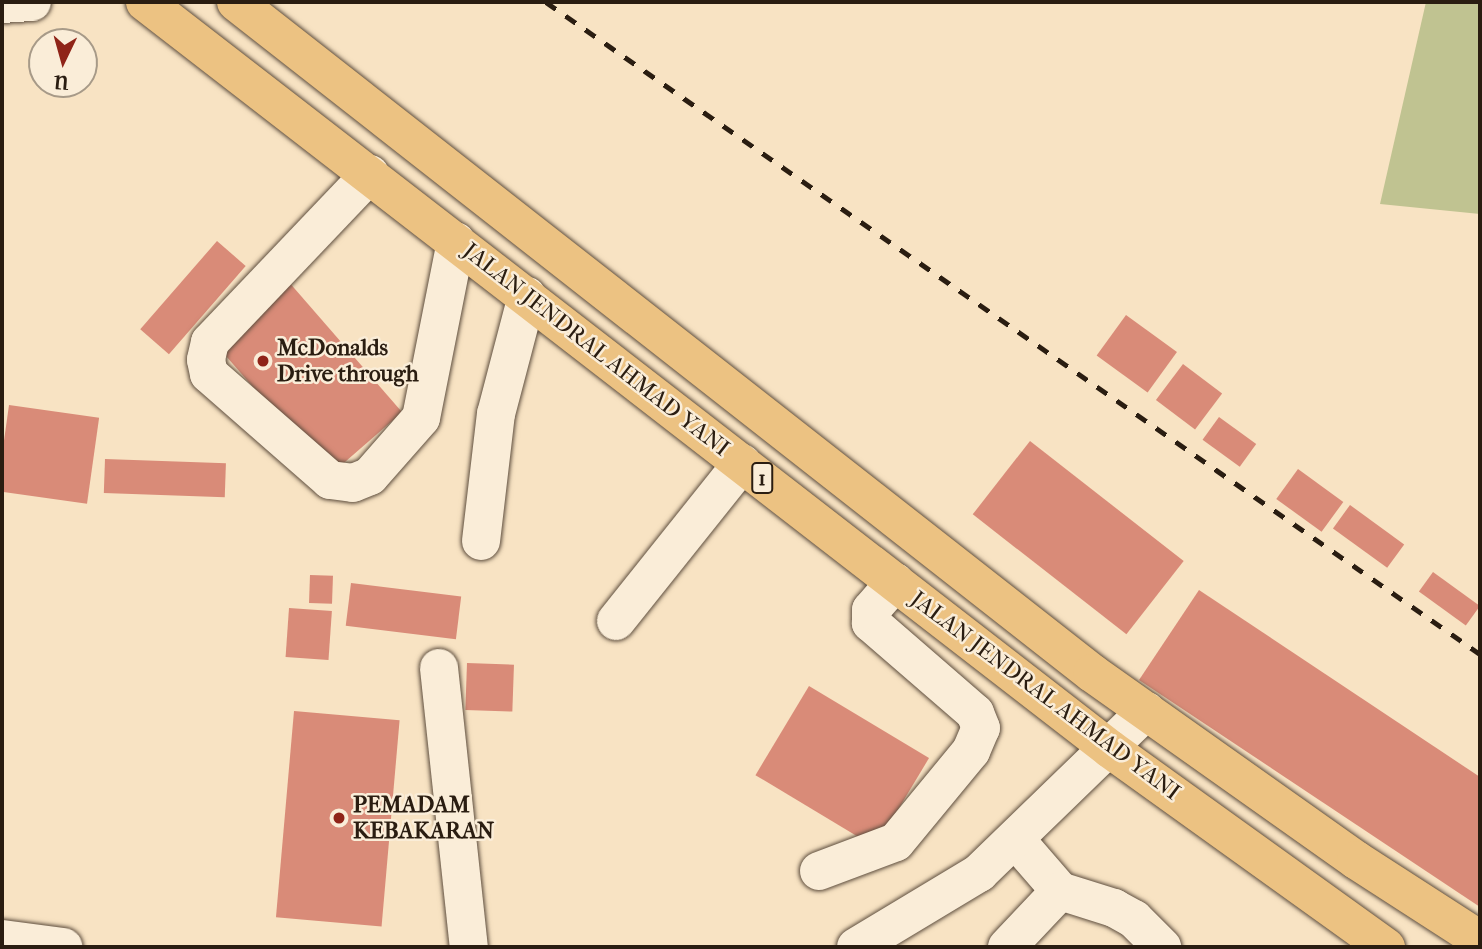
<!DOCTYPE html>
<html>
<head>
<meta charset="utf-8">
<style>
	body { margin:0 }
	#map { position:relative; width:1482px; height:949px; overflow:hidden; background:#f8e3c3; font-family:"IM FELL French Canon",serif }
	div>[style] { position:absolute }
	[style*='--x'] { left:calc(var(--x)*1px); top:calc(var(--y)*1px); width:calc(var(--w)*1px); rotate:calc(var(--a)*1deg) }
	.green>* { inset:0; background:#c0c391 }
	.building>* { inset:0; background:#d98b78; transform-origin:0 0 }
	.roads { filter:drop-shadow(0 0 2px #5e4e3e) drop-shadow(0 0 2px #5e4e3e) }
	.minor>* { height:38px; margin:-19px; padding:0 19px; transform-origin:19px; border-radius:19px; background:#faedd8 }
	.highway>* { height:38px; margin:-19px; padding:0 19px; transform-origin:19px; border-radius:19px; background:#ecc282 }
	.rail>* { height:5px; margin-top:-2.5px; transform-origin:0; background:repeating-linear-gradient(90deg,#2a1d11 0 12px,transparent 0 24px) }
	.dots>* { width:19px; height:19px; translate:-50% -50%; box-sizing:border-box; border:4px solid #faedd8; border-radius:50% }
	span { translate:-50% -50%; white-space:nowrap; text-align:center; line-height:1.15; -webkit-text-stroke:5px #faedd8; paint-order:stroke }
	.shield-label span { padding:2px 5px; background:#faedd8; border:2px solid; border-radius:5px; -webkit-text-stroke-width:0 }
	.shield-label { font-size:21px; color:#2a1d11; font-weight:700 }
	.poi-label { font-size:23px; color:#2a1d11; font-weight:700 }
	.left { translate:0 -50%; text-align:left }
	.street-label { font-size:23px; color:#2a1d11 }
	.frame { position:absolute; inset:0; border:4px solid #2a1d11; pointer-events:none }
	.north { position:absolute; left:28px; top:28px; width:70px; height:70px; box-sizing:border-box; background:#faedd8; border:2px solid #a79a88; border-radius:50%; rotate:185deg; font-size:19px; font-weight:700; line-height:28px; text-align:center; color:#2a1d11 }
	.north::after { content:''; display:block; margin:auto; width:24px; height:32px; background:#8f2418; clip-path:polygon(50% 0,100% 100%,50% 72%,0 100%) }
</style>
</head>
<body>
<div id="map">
	<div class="green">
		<i style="clip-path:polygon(1426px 2px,1480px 2px,1480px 214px,1380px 204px)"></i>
	</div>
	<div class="building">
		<i style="left:217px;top:241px;width:38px;height:117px;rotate:41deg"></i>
		<i style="left:288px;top:281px;width:174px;height:96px;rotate:49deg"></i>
		<i style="left:1126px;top:315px;width:63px;height:50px;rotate:36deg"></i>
		<i style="left:1183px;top:364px;width:49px;height:45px;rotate:37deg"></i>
		<i style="left:9px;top:405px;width:91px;height:87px;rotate:8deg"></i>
		<i style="left:1219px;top:417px;width:46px;height:28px;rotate:36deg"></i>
		<i style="left:1030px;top:441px;width:195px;height:93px;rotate:38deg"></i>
		<i style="left:105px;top:459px;width:121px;height:34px;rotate:2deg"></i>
		<i style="left:1298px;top:469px;width:56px;height:37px;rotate:36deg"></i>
		<i style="left:1350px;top:505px;width:67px;height:29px;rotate:36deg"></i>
		<i style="left:1433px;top:572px;width:58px;height:24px;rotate:36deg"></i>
		<i style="left:310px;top:575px;width:23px;height:28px;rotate:2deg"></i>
		<i style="left:351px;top:583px;width:111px;height:43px;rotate:7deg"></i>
		<i style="clip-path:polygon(1199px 590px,1480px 777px,1480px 907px,1139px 680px)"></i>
		<i style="left:289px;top:608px;width:43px;height:49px;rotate:4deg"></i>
		<i style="left:467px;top:663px;width:47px;height:47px;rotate:2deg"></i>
		<i style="left:809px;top:686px;width:140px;height:104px;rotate:31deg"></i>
		<i style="left:294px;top:711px;width:106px;height:207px;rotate:5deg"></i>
	</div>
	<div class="roads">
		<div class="minor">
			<i style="--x:2;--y:4;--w:30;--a:-4"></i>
			<i style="--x:370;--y:174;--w:232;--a:133.6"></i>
			<i style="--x:210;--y:342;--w:18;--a:103"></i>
			<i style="--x:206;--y:360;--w:14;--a:78"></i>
			<i style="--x:209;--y:374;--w:161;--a:41.2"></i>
			<i style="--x:330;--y:480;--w:23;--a:7"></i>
			<i style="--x:353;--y:483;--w:18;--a:-22"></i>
			<i style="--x:370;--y:476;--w:77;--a:-48.7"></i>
			<i style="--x:421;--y:418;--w:180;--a:-78.8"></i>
			<i style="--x:481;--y:541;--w:128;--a:-83.3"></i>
			<i style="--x:496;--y:414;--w:122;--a:-75.3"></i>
			<i style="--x:616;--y:621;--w:202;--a:-51.4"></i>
			<i style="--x:439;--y:668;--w:281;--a:83.9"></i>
			<i style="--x:1015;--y:839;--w:69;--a:49.1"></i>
			<i style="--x:1060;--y:891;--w:57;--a:17.5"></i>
			<i style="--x:1114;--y:908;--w:23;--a:29"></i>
			<i style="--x:1134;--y:919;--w:40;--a:45"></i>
			<i style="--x:819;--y:871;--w:82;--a:-20.6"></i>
			<i style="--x:896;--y:842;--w:118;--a:-50.5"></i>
			<i style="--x:971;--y:751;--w:25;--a:-67"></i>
			<i style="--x:981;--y:728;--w:16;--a:-112"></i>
			<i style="--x:975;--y:713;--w:138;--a:-139.1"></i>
			<i style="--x:871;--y:623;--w:13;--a:-90"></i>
			<i style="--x:871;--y:610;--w:37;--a:-49"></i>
			<i style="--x:2;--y:939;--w:62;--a:7.5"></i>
			<i style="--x:856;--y:947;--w:144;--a:-31"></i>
			<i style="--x:979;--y:873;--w:233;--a:-44.1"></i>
			<i style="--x:1007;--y:947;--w:77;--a:-46.6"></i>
		</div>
		<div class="highway">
			<i style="--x:145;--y:2;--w:1220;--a:37.74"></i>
			<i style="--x:1110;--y:749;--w:340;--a:35.7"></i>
			<i style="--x:236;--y:2;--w:1088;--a:38.09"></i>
			<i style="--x:1092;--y:673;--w:324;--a:35.3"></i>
			<i style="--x:1356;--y:860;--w:148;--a:32.8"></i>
		</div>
	</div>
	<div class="rail">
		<i style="--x:546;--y:2;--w:1139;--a:34.92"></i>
	</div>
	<div class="dots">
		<i style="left:263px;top:361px;background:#8f2418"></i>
		<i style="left:339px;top:818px;background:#8f2418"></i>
	</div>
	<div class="shield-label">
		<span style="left:762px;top:478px">1</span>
	</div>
	<div class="poi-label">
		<span class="left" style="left:277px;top:361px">McDonalds<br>Drive through</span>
		<span class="left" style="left:353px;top:818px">PEMADAM<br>KEBAKARAN</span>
	</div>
	<div class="street-label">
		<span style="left:596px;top:350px;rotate:38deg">JALAN JENDRAL AHMAD YANI</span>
		<span style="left:1045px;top:696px;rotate:37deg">JALAN JENDRAL AHMAD YANI</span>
	</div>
	<div class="frame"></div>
	<div class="north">U</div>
</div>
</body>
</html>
